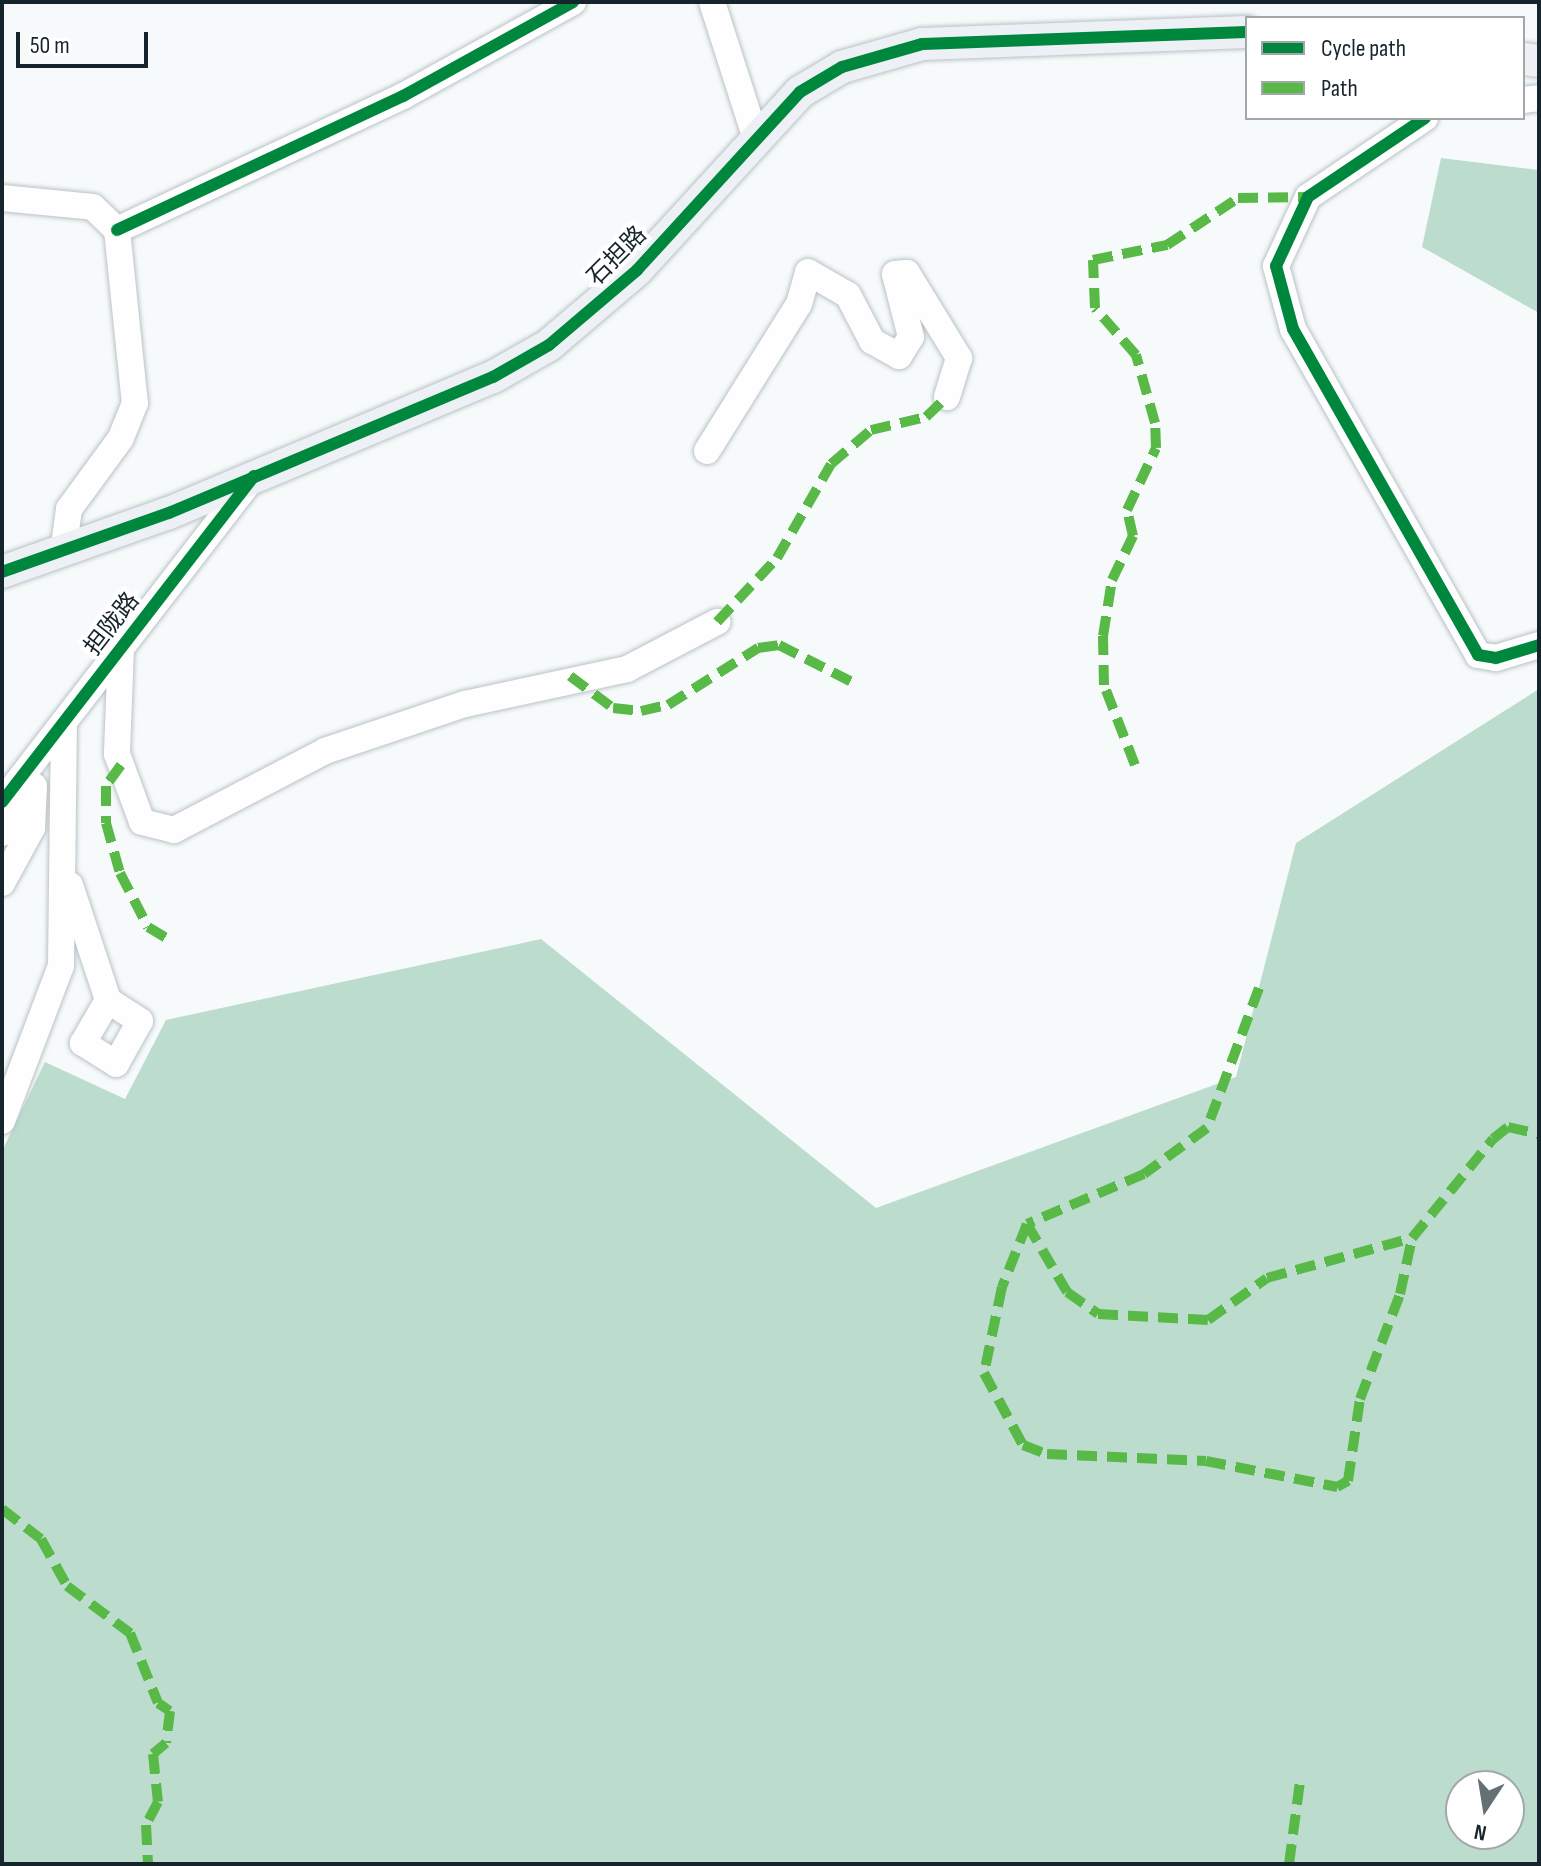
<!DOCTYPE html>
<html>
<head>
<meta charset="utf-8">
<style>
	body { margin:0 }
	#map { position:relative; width:1541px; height:1866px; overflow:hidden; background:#f6fafb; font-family:"Sofia Sans Condensed","Noto Sans SC",sans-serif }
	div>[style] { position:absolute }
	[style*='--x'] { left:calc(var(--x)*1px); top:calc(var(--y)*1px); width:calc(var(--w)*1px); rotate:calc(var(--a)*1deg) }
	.forest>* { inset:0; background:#bcdcce }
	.roads { filter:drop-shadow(0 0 2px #bac2c6) drop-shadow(0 0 2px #bac2c6) }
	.minor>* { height:26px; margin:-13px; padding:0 13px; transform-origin:13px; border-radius:13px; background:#fefefe }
	.major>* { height:32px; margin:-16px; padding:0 16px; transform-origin:16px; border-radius:16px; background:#edf1f6 }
	.quiet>* { height:10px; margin-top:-5px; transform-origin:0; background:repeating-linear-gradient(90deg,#58b947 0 20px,transparent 0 30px) }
	.cycleway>* { height:12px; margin:-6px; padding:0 6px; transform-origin:6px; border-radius:6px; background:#00873e }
	span { translate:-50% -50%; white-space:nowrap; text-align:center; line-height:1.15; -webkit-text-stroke:8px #fff; paint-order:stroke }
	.street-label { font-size:24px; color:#16252b }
	.frame { position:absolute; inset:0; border:4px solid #16252b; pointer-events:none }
	.legend { position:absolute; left:1245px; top:16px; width:280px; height:104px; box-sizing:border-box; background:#fff; border:2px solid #a2a8aa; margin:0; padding:10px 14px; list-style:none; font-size:24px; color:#16252b }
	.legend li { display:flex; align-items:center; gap:16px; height:40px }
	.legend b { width:40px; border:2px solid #a2a8aa }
	.north { position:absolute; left:1445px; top:1770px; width:80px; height:80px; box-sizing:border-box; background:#fff; border:2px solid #a2a8aa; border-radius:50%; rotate:192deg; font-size:22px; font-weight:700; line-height:32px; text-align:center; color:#16252b }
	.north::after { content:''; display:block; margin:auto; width:28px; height:36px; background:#647074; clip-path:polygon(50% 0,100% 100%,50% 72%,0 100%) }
	.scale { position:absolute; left:16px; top:32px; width:132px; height:36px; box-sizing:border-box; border:4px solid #16252b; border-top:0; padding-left:10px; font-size:24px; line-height:28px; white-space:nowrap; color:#16252b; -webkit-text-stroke:6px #fff; paint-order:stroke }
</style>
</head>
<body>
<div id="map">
	<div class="forest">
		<i style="clip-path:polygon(1441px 158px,1539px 170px,1539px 313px,1422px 247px)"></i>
		<i style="clip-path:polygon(evenodd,1539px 689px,1539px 1864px,2px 1864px,2px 1151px,45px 1062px,125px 1099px,166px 1020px,541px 939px,876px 1208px,1236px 1077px,1296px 843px,1539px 689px,1461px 1786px,1509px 1786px,1509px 1834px,1461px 1834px,1461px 1786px)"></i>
	</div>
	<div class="roads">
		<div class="minor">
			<i style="--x:712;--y:2;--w:141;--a:72.2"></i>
			<i style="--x:1523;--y:100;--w:16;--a:-7"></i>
			<i style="--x:1425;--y:118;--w:141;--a:146"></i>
			<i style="--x:1308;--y:197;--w:76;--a:114.9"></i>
			<i style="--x:1276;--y:266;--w:65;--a:74.9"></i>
			<i style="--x:1293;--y:329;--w:375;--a:60.4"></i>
			<i style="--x:1478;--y:655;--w:18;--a:9"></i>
			<i style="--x:1496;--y:658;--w:45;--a:-16.8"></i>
			<i style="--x:2;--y:198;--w:91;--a:5.6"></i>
			<i style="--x:93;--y:207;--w:33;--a:44"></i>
			<i style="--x:117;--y:230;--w:174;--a:84.1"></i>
			<i style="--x:135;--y:403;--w:38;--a:112"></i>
			<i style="--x:121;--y:438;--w:88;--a:126.2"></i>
			<i style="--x:69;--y:509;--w:44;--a:97.8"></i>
			<i style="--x:117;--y:230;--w:316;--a:-25.1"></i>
			<i style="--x:403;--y:96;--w:194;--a:-28.9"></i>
			<i style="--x:707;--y:451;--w:173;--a:-58"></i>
			<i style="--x:799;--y:304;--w:33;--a:-74"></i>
			<i style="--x:808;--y:272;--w:46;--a:29.9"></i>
			<i style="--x:848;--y:295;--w:52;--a:62.4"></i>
			<i style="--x:872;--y:341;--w:31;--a:29"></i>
			<i style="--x:899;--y:356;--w:22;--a:-58"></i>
			<i style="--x:911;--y:337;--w:65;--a:-104.3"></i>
			<i style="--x:895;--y:274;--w:12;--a:-5"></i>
			<i style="--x:907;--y:273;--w:100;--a:58.5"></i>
			<i style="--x:959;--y:358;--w:41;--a:107.1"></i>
			<i style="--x:121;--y:648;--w:106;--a:92.2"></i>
			<i style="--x:117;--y:754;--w:72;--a:69.8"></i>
			<i style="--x:142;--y:822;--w:33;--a:14"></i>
			<i style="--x:174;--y:830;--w:170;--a:-27.6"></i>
			<i style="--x:325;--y:751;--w:148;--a:-18.6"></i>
			<i style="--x:465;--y:704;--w:166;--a:-12.2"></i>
			<i style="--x:627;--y:669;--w:102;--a:-27.6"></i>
			<i style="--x:2;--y:802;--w:412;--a:-52.3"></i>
			<i style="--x:2;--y:833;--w:53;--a:-55.7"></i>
			<i style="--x:2;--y:883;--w:63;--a:-61.4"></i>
			<i style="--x:32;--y:828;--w:42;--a:-87.3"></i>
			<i style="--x:70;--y:885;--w:121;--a:71.7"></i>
			<i style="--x:108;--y:1000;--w:50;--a:120.2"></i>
			<i style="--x:83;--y:1043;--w:39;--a:32"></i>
			<i style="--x:116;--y:1064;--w:49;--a:-60.8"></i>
			<i style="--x:140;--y:1021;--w:38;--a:-147"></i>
			<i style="--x:2;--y:1121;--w:166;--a:-69.2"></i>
			<i style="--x:61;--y:966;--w:244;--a:-89.3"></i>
		</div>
		<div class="major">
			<i style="--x:1523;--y:59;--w:16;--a:7"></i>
			<i style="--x:2;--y:572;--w:177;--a:-19.5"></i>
			<i style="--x:169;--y:513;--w:351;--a:-22.8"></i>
			<i style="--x:493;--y:377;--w:64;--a:-29.7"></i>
			<i style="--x:549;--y:345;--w:116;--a:-40.4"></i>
			<i style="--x:637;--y:270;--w:241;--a:-47.5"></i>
			<i style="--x:800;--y:92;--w:49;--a:-30.8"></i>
			<i style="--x:842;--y:67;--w:83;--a:-16"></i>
			<i style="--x:922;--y:44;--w:325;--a:-2.1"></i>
		</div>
	</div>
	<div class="quiet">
		<i style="--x:717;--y:622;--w:88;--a:-46.8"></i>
		<i style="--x:777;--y:558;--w:108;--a:-60.1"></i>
		<i style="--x:831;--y:464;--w:52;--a:-40.4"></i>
		<i style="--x:871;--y:430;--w:57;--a:-13.3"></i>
		<i style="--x:926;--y:417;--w:29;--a:-44"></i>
		<i style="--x:570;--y:676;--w:54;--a:36.7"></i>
		<i style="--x:613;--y:708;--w:28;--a:6"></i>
		<i style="--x:641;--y:711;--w:28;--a:-13"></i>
		<i style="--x:668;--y:705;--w:107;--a:-32.3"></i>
		<i style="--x:758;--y:648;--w:21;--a:-8"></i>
		<i style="--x:779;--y:645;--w:84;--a:26.9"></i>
		<i style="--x:121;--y:765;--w:26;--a:126"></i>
		<i style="--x:106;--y:786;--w:37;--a:90"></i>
		<i style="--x:106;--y:823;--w:52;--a:74.4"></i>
		<i style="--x:120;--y:873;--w:61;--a:62.6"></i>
		<i style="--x:148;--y:927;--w:26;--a:31"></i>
		<i style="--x:1135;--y:765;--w:86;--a:-111.2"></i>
		<i style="--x:1104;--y:685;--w:49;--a:-91.2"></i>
		<i style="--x:1103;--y:636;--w:57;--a:-80.9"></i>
		<i style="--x:1112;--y:580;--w:49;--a:-64.5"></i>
		<i style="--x:1133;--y:536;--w:27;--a:-103"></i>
		<i style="--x:1127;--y:510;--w:68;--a:-64.9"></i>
		<i style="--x:1156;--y:448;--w:25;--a:-92"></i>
		<i style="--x:1155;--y:423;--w:71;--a:-105.6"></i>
		<i style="--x:1136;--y:355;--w:62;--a:-131.1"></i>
		<i style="--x:1095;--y:308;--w:48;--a:-92.4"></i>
		<i style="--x:1093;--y:260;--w:76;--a:-11.5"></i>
		<i style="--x:1167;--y:245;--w:85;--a:-33.5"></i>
		<i style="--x:1238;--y:198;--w:70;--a:-0.8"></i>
		<i style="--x:1259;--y:988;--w:149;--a:110.4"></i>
		<i style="--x:1207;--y:1128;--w:78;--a:143.9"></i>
		<i style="--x:1144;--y:1174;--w:127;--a:156.9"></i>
		<i style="--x:1027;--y:1224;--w:68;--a:111.6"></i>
		<i style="--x:1002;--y:1287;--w:88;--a:101.8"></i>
		<i style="--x:984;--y:1373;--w:82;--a:61.6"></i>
		<i style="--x:1023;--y:1445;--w:26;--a:21"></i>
		<i style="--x:1047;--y:1454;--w:159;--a:2.5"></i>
		<i style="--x:1206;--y:1461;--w:134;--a:11.2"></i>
		<i style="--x:1337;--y:1487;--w:13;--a:-29"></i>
		<i style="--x:1348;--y:1481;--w:83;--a:-81.7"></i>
		<i style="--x:1360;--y:1399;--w:112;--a:-69.1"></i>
		<i style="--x:1400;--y:1294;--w:57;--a:-77.9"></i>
		<i style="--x:1027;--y:1224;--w:79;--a:59.5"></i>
		<i style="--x:1067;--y:1292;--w:38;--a:35"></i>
		<i style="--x:1098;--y:1314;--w:110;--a:3.1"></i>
		<i style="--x:1208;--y:1320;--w:72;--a:-35.4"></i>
		<i style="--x:1267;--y:1278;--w:150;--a:-15.4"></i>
		<i style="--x:1412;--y:1238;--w:128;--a:-50.7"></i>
		<i style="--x:1493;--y:1139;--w:19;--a:-39"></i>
		<i style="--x:1508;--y:1127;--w:32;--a:13"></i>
		<i style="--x:2;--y:1509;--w:49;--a:37.6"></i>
		<i style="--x:41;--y:1539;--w:54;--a:61"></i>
		<i style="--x:67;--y:1586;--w:79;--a:36.7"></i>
		<i style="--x:130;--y:1633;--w:75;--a:68.2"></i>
		<i style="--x:158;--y:1703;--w:14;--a:34"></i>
		<i style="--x:170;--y:1711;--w:32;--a:97"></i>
		<i style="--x:166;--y:1743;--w:17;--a:140"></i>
		<i style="--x:153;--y:1754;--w:48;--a:84.1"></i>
		<i style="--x:158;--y:1802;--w:26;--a:118"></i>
		<i style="--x:146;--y:1825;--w:39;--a:87"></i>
		<i style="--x:1289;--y:1864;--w:83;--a:-82.4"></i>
	</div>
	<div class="cycleway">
		<i style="--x:1425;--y:118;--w:141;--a:146"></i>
		<i style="--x:1308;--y:197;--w:76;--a:114.9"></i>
		<i style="--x:1276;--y:266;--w:65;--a:74.9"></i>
		<i style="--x:1293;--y:329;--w:375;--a:60.4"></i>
		<i style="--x:1478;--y:655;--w:18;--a:9"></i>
		<i style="--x:1496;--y:658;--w:45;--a:-16.8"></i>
		<i style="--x:117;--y:230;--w:316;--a:-25.1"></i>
		<i style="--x:403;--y:96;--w:194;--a:-28.9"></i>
		<i style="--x:2;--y:572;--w:177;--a:-19.5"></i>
		<i style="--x:169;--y:513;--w:351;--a:-22.8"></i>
		<i style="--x:493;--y:377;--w:64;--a:-29.7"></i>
		<i style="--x:549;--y:345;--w:116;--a:-40.4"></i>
		<i style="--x:637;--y:270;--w:241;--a:-47.5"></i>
		<i style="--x:800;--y:92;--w:49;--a:-30.8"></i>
		<i style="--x:842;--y:67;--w:83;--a:-16"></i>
		<i style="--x:922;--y:44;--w:325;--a:-2.1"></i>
		<i style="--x:2;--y:802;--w:412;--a:-52.3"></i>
	</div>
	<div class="street-label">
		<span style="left:617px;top:256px;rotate:-45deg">石担路</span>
		<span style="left:112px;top:624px;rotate:-52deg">担陇路</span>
	</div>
	<div class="frame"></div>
	<ul class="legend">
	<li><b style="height:10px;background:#00873e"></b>Cycle path</li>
	<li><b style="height:10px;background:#58b947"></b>Path</li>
	</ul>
	<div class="north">N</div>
	<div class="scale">50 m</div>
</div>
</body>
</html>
